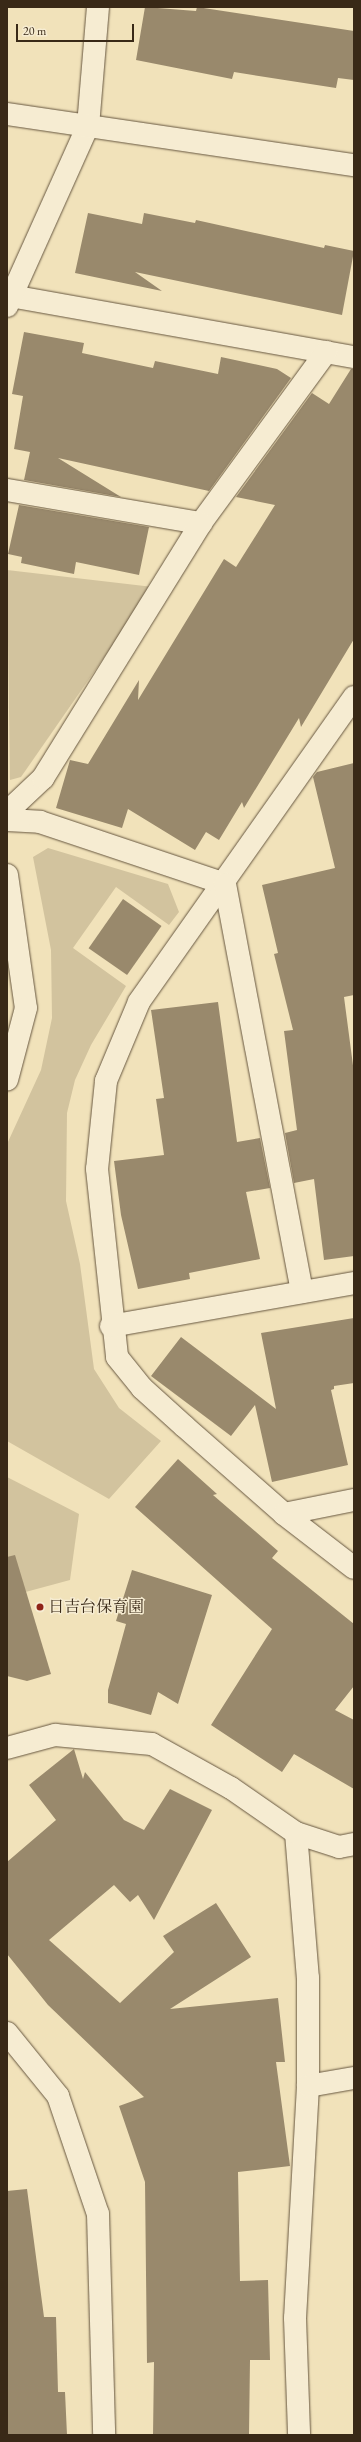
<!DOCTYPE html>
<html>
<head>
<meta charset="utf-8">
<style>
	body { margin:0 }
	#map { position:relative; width:361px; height:2442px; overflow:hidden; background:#f1e2ba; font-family:"EB Garamond","Noto Serif JP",serif }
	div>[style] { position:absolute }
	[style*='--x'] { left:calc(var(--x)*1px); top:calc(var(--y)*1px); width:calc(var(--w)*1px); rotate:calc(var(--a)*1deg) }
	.green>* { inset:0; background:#d2c39e }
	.building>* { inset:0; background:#99896c; transform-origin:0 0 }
	.roads { filter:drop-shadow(0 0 1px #675740) drop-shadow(0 0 1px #675740) }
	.street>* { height:22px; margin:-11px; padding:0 11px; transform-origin:11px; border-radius:11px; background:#f6ecd2 }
	.secondary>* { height:22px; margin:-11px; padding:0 11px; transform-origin:11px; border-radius:11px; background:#f6ecd2 }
	.dots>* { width:11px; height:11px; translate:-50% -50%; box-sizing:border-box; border:2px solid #f6ecd2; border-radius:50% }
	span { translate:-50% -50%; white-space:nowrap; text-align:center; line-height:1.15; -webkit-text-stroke:3px #f6ecd2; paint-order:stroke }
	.poi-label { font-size:16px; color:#392917 }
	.left { translate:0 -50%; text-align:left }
	.frame { position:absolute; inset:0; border:8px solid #392917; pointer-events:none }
	.scale { position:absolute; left:16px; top:24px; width:118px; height:18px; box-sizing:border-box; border:2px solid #392917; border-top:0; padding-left:5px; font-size:12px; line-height:14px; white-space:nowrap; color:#392917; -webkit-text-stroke:3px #f6ecd2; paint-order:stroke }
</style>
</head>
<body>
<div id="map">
	<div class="green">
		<i style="clip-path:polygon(7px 570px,153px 587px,21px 777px,10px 780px)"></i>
		<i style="clip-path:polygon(48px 848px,168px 884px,179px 912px,169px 925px,116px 887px,73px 948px,126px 986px,91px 1045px,75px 1080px,67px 1113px,66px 1201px,80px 1264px,94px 1369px,119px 1408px,161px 1441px,109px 1499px,7px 1441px,7px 1144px,41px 1070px,52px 1018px,51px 950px,33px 857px)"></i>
		<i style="clip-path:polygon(7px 1477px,79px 1514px,70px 1580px,7px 1597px)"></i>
	</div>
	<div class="building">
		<i style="clip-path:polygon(145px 7px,196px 11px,197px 7px,354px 31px,354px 80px,338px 78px,336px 88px,234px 72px,232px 79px,136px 60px)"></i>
		<i style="clip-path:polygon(88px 213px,142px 224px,144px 213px,195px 223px,196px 220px,324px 248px,325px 245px,354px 251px,342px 315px,135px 272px,162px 291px,75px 273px)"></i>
		<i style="clip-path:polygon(24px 332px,84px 343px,82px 353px,153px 368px,155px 361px,218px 374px,221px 357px,277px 369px,291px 378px,209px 491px,58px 458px,121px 497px,24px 480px,30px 452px,14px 449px,23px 396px,12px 394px)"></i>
		<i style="clip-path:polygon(351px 369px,354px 369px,354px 639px,301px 727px,299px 718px,244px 808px,242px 802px,219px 840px,206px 832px,195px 850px,128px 809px,122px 828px,56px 808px,70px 760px,88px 764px,139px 680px,138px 700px,224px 559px,236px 567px,275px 505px,236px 497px,312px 393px,329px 404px)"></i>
		<i style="clip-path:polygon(19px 505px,149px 527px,139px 575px,76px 562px,74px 574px,21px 563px,22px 557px,8px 554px)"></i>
		<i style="clip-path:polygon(354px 763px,354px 995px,344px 997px,354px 1073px,354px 1256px,324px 1260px,314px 1179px,294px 1183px,285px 1133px,297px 1130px,284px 1031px,293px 1030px,274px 954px,278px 953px,262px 885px,335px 868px,313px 777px,317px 772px)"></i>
		<i style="left:123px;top:899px;width:47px;height:60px;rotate:35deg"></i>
		<i style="clip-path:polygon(218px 1002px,237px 1142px,260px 1138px,270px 1188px,246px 1192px,260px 1259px,189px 1273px,190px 1279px,138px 1289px,121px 1215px,114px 1161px,164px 1155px,156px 1099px,164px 1098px,151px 1010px)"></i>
		<i style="clip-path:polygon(354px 1318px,354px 1383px,334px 1386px,334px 1389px,331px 1390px,348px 1465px,272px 1482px,255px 1405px,231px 1436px,151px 1376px,181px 1337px,276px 1409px,261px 1333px)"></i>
		<i style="clip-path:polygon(178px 1459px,217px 1494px,213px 1495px,278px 1551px,272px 1558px,354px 1624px,354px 1686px,335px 1710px,354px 1720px,354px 1789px,294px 1754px,282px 1772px,211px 1725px,272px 1629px,135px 1507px)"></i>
		<i style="clip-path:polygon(15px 1555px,51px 1674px,27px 1681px,7px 1676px,7px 1557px)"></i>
		<i style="clip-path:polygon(132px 1570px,212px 1595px,178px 1704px,158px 1692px,151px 1715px,108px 1703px,108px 1690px,126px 1624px,116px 1621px)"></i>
		<i style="clip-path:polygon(74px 1749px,83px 1779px,85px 1772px,124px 1820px,144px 1830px,170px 1789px,212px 1810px,154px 1920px,138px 1895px,130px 1902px,114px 1885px,49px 1940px,120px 2003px,174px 1952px,163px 1936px,216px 1903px,251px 1957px,170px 2009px,278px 1998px,285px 2062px,276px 2062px,290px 2166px,238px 2172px,240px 2281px,268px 2280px,270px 2360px,250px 2360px,249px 2435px,153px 2435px,154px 2362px,147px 2363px,145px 2182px,119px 2106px,144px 2097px,48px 2005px,7px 1954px,7px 1862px,56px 1820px,29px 1785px)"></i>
		<i style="clip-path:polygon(27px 2189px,44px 2317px,56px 2317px,58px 2392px,65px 2392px,67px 2435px,7px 2435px,7px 2191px)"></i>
	</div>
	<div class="roads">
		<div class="street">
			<i style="--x:11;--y:296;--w:348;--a:10.1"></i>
			<i style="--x:7;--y:306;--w:197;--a:-65.8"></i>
			<i style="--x:88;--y:126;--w:119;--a:-85.2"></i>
			<i style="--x:7;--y:490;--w:197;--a:9.7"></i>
			<i style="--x:201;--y:523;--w:212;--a:-53.8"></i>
			<i style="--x:354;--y:697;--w:373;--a:125.2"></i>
			<i style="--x:139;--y:1002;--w:86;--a:112.7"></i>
			<i style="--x:106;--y:1081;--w:88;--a:95.8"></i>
			<i style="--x:97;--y:1169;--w:189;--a:83.9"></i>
			<i style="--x:117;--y:1357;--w:40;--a:51"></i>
			<i style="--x:142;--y:1388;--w:57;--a:42.1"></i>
			<i style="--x:184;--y:1426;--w:133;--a:41.3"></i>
			<i style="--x:284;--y:1514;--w:88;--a:37.6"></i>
			<i style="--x:7;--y:812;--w:50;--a:-43.4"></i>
			<i style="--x:43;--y:778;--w:300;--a:-58.2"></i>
			<i style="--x:7;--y:820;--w:33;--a:3"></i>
			<i style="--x:40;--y:822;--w:195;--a:18.5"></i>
			<i style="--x:7;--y:875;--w:134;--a:81.9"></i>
			<i style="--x:26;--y:1008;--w:74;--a:104.8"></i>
			<i style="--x:225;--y:884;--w:415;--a:79.3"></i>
			<i style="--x:111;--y:1326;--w:247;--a:-10"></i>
			<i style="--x:284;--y:1514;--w:71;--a:-11.3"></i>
			<i style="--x:296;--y:1833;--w:145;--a:85.3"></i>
			<i style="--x:308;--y:1978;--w:108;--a:90"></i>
			<i style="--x:308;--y:2086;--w:232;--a:93.2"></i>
			<i style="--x:295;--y:2318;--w:117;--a:88"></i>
			<i style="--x:308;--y:2086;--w:47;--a:-9.9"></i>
		</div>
		<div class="secondary">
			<i style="--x:7;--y:114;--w:351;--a:8.4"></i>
			<i style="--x:7;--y:1748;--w:50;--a:-15.2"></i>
			<i style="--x:55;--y:1735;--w:97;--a:5.3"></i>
			<i style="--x:152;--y:1744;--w:90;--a:29.1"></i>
			<i style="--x:231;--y:1788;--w:79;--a:34.7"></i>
			<i style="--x:296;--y:1833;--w:45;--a:18"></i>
			<i style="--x:339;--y:1847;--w:15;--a:-11"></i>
			<i style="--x:7;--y:2033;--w:81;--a:51"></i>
			<i style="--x:58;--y:2096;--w:125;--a:71.3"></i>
			<i style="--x:98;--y:2214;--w:221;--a:88.4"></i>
		</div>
	</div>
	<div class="dots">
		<i style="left:40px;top:1607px;background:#8f2418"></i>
	</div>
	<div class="poi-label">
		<span class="left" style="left:48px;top:1607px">日吉台保育園</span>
	</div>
	<div class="frame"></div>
	<div class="scale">20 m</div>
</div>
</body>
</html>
